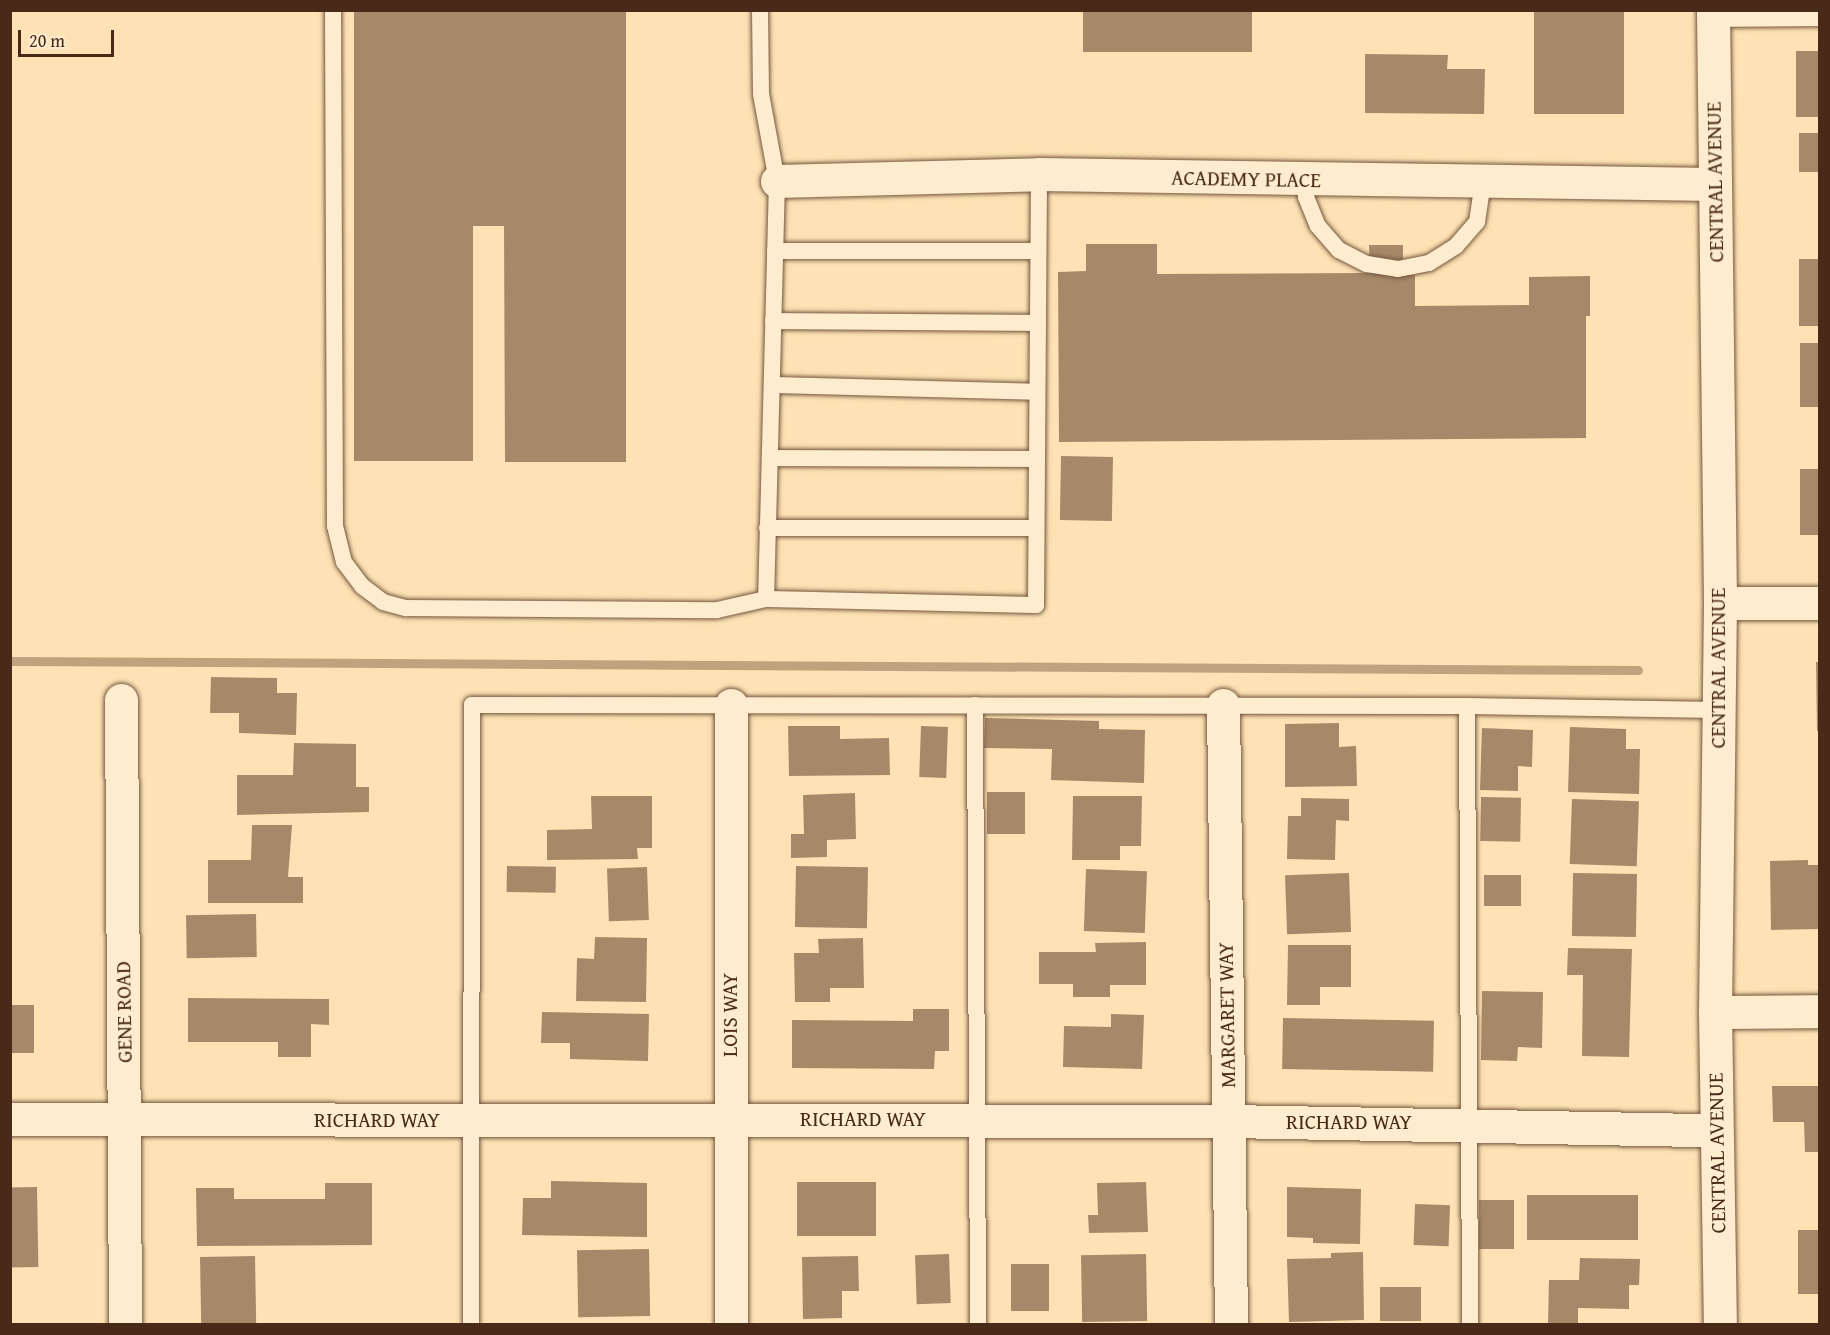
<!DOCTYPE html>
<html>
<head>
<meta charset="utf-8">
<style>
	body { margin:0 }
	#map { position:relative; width:1830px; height:1335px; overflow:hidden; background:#fce2b4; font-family:"Gentium Book Plus",serif }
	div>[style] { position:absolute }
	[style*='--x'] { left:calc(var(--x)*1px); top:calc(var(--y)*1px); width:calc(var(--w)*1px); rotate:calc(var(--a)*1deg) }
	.stream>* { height:9px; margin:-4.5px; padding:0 4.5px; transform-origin:4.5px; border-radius:4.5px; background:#bfa37f }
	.building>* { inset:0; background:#a68969; transform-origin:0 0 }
	.roads { filter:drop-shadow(0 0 2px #76573e) drop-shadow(0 0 2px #76573e) }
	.lane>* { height:16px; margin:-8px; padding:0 8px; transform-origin:8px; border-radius:8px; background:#fdecce }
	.street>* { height:33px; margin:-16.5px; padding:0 16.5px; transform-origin:16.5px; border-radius:16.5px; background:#fdecce }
	.secondary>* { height:33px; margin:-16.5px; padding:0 16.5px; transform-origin:16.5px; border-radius:16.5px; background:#fdecce }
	span { translate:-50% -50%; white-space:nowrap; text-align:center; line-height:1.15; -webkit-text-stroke:4.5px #fdecce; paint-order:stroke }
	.street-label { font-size:21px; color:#492917 }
	.frame { position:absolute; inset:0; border:12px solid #492917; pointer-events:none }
	.scale { position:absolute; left:18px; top:30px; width:96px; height:27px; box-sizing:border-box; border:3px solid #492917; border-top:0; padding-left:8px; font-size:18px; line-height:21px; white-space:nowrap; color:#492917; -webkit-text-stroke:4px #fdecce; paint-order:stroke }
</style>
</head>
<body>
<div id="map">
	<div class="stream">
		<i style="--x:10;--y:661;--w:1628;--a:0.32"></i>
	</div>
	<div class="building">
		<i style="clip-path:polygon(354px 10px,626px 10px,626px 462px,505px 462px,504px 226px,473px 226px,473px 461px,354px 461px)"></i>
		<i style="left:1083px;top:10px;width:169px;height:42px"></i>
		<i style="left:1534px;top:10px;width:90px;height:104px"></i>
		<i style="left:1796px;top:51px;width:24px;height:66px"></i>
		<i style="clip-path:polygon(1365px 54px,1448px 55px,1447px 69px,1485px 69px,1484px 114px,1365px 113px)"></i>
		<i style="left:1799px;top:133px;width:21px;height:39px"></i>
		<i style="clip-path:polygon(1086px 244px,1157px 244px,1157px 274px,1370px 273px,1369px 245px,1403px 245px,1403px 275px,1415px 275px,1415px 306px,1529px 305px,1529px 277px,1590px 276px,1590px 316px,1586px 316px,1586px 438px,1059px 442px,1058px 272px,1086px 271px)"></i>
		<i style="left:1799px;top:259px;width:21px;height:67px"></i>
		<i style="left:1800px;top:343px;width:20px;height:64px"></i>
		<i style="left:1061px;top:456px;width:52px;height:64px;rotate:1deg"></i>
		<i style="left:1800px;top:469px;width:20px;height:66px"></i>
		<i style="clip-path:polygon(1816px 662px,1820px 662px,1820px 731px,1817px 731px)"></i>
		<i style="clip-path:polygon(211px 677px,277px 678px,277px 693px,297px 693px,296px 735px,239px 733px,239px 713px,210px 713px)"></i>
		<i style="clip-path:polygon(985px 718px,1099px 721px,1099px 729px,1145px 730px,1144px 783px,1051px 780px,1052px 749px,984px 748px)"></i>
		<i style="clip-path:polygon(1339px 723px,1339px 747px,1356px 746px,1357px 786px,1285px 787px,1285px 724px)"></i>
		<i style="clip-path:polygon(788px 726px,840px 726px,840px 739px,889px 738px,890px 775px,789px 776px)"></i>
		<i style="left:921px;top:726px;width:27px;height:51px;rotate:2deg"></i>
		<i style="clip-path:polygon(1570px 727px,1626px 729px,1626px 749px,1640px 749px,1639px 794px,1568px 792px)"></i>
		<i style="clip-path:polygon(1482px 728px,1533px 730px,1532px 767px,1518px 766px,1518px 791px,1480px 790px)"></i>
		<i style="clip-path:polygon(294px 743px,356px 744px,356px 787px,369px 787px,369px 812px,237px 815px,237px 775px,293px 775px)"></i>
		<i style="left:1025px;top:792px;width:42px;height:38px;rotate:90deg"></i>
		<i style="clip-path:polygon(855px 793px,856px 839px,827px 840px,827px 857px,791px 858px,791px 834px,804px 834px,803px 795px)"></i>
		<i style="clip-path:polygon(591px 796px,652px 796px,652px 848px,637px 848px,638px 859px,547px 860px,547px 830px,592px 829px)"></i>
		<i style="clip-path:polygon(1073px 796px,1142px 796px,1141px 846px,1120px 846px,1120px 860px,1072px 860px)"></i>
		<i style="left:1481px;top:797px;width:40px;height:44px;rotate:1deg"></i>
		<i style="clip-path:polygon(1301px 798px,1349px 799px,1349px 821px,1336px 820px,1335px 860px,1287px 859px,1288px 816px,1301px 816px)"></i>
		<i style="left:1572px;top:799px;width:67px;height:65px;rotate:2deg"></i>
		<i style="clip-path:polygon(252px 825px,292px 825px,288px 877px,303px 877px,303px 903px,208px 903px,208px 860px,251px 860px)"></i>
		<i style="clip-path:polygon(1808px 860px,1808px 865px,1820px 865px,1820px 929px,1771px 930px,1770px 861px)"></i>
		<i style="left:507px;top:866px;width:49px;height:26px;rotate:1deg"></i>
		<i style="left:796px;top:866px;width:72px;height:61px;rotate:1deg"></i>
		<i style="left:647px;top:867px;width:53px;height:40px;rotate:88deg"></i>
		<i style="left:1086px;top:869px;width:61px;height:62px;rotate:2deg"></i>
		<i style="left:1349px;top:873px;width:59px;height:64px;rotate:88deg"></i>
		<i style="left:1573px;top:873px;width:64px;height:63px;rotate:1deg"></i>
		<i style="left:1484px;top:875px;width:37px;height:31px"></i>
		<i style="left:256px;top:914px;width:43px;height:70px;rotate:89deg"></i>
		<i style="clip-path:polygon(595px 937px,647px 938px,646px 1002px,576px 1001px,577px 958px,594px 959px)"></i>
		<i style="clip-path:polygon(863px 938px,864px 988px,830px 988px,830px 1002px,795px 1002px,794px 953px,819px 953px,818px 939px)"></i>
		<i style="clip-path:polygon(1146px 942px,1146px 985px,1110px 985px,1110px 997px,1073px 997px,1073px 984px,1039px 984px,1039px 952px,1096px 952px,1095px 943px)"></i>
		<i style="clip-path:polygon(1288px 945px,1351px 945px,1351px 987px,1320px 987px,1320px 1005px,1287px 1005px)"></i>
		<i style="clip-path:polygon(1568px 948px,1632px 949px,1629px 1057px,1582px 1056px,1583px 975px,1567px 975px)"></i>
		<i style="clip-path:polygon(1482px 991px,1543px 992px,1542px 1048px,1518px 1047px,1517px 1061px,1481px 1060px)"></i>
		<i style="clip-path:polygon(188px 998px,329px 999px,329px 1025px,311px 1024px,311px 1057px,278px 1057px,278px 1042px,188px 1042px)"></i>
		<i style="left:10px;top:1005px;width:24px;height:48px"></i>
		<i style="clip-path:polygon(913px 1009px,949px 1009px,949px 1051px,935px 1051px,934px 1069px,792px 1068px,792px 1020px,913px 1021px)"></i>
		<i style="clip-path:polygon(542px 1012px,649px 1014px,648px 1061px,570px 1059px,570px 1043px,541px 1043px)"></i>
		<i style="clip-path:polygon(1111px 1014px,1144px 1015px,1142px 1069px,1063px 1067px,1064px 1026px,1111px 1027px)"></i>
		<i style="left:1283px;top:1018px;width:151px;height:51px;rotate:1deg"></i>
		<i style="clip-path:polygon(1772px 1086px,1820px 1086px,1820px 1152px,1805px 1152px,1804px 1122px,1773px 1122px)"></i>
		<i style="clip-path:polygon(551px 1181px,647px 1183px,647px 1237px,522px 1235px,523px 1198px,551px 1198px)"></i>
		<i style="left:797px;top:1182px;width:79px;height:54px"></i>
		<i style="clip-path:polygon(1146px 1182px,1148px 1232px,1089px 1233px,1088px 1215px,1098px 1215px,1097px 1183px)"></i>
		<i style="clip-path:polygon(325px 1183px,372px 1183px,372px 1245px,197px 1246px,196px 1188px,234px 1188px,234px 1199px,325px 1199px)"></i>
		<i style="left:37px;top:1187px;width:80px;height:27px;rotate:89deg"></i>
		<i style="clip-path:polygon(1287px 1187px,1361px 1189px,1360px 1244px,1313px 1243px,1313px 1238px,1287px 1237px)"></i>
		<i style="left:1527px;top:1195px;width:111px;height:45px"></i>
		<i style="left:1479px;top:1200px;width:35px;height:49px"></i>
		<i style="left:1415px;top:1204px;width:35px;height:41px;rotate:2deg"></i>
		<i style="left:1798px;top:1230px;width:22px;height:64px"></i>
		<i style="left:649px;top:1249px;width:67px;height:72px;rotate:89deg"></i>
		<i style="clip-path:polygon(1363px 1252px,1364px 1320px,1289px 1322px,1287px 1259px,1331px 1258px,1331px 1253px)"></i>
		<i style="left:949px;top:1254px;width:49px;height:34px;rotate:88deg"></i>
		<i style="left:1146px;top:1254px;width:67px;height:65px;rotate:89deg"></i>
		<i style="left:255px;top:1256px;width:68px;height:55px;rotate:89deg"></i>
		<i style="clip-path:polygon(858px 1256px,859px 1291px,842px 1291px,842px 1318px,803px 1319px,802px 1257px)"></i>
		<i style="clip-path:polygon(1580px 1258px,1640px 1259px,1639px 1285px,1629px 1285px,1629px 1309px,1578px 1308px,1578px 1324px,1548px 1324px,1549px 1280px,1579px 1280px)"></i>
		<i style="left:1011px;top:1264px;width:38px;height:47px"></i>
		<i style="left:1421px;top:1287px;width:34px;height:41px;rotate:90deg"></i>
	</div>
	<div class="roads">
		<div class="lane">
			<i style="--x:333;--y:10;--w:516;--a:89.78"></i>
			<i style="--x:335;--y:526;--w:37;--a:76"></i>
			<i style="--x:344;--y:562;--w:30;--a:53"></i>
			<i style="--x:362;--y:586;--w:26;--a:37"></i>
			<i style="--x:383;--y:602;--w:24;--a:15"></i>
			<i style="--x:406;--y:608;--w:311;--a:0.4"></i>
			<i style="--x:717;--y:610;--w:50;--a:-12.7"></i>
			<i style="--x:760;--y:10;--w:84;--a:89.3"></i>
			<i style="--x:761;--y:94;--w:88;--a:79.6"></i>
			<i style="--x:777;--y:181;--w:418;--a:91.5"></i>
			<i style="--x:766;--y:599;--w:270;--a:1.3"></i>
			<i style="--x:1036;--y:605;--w:431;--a:-89.6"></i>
			<i style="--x:1713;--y:19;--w:107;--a:-0.5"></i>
			<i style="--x:1308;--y:181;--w:16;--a:97"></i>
			<i style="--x:1306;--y:197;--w:31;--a:68"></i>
			<i style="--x:1318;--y:226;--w:32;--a:49"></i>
			<i style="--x:1339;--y:250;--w:31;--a:27"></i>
			<i style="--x:1367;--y:264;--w:31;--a:9"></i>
			<i style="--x:1398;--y:269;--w:32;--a:-11"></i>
			<i style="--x:1429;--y:263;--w:32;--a:-32"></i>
			<i style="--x:1456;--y:246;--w:32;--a:-49"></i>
			<i style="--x:1477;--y:222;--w:40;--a:-81.5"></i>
			<i style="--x:775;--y:251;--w:263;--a:0"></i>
			<i style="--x:773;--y:321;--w:265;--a:0.4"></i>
			<i style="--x:773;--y:385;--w:264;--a:1.5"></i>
			<i style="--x:770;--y:458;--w:267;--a:0.2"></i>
			<i style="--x:767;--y:528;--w:269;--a:0"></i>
			<i style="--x:975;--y:705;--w:619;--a:89.72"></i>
			<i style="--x:1467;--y:706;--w:618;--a:89.72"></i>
			<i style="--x:471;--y:1324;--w:619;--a:-89.91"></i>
			<i style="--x:472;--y:705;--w:995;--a:0.06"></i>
			<i style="--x:1467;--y:706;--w:252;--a:0.9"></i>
		</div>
		<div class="street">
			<i style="--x:777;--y:181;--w:262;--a:-1.5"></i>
			<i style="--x:1039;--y:174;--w:675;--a:0.85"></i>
			<i style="--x:1720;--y:603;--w:100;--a:0"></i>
			<i style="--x:121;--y:700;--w:624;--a:89.63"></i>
			<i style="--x:731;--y:705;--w:619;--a:90"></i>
			<i style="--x:1223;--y:705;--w:619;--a:89.26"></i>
			<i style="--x:1715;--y:1012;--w:105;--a:-0.5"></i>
			<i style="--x:10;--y:1119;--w:1219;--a:0.09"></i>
			<i style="--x:1229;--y:1121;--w:487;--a:1.1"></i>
		</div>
		<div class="secondary">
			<i style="--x:1713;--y:10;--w:593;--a:89.32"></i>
			<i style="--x:1720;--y:603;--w:409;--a:90.7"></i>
			<i style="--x:1715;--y:1012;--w:312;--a:89.1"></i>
		</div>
	</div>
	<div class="street-label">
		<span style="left:1246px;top:179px;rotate:1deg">ACADEMY PLACE</span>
		<span style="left:1715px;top:182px;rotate:-91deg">CENTRAL AVENUE</span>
		<span style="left:1718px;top:668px;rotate:-90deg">CENTRAL AVENUE</span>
		<span style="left:124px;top:1012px;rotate:-91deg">GENE ROAD</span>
		<span style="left:730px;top:1015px;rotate:-90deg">LOIS WAY</span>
		<span style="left:1227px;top:1015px;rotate:-91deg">MARGARET WAY</span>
		<span style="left:863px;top:1119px">RICHARD WAY</span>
		<span style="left:377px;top:1120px">RICHARD WAY</span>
		<span style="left:1349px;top:1122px">RICHARD WAY</span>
		<span style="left:1717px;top:1153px;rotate:-91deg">CENTRAL AVENUE</span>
	</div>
	<div class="frame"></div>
	<div class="scale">20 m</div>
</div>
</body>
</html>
